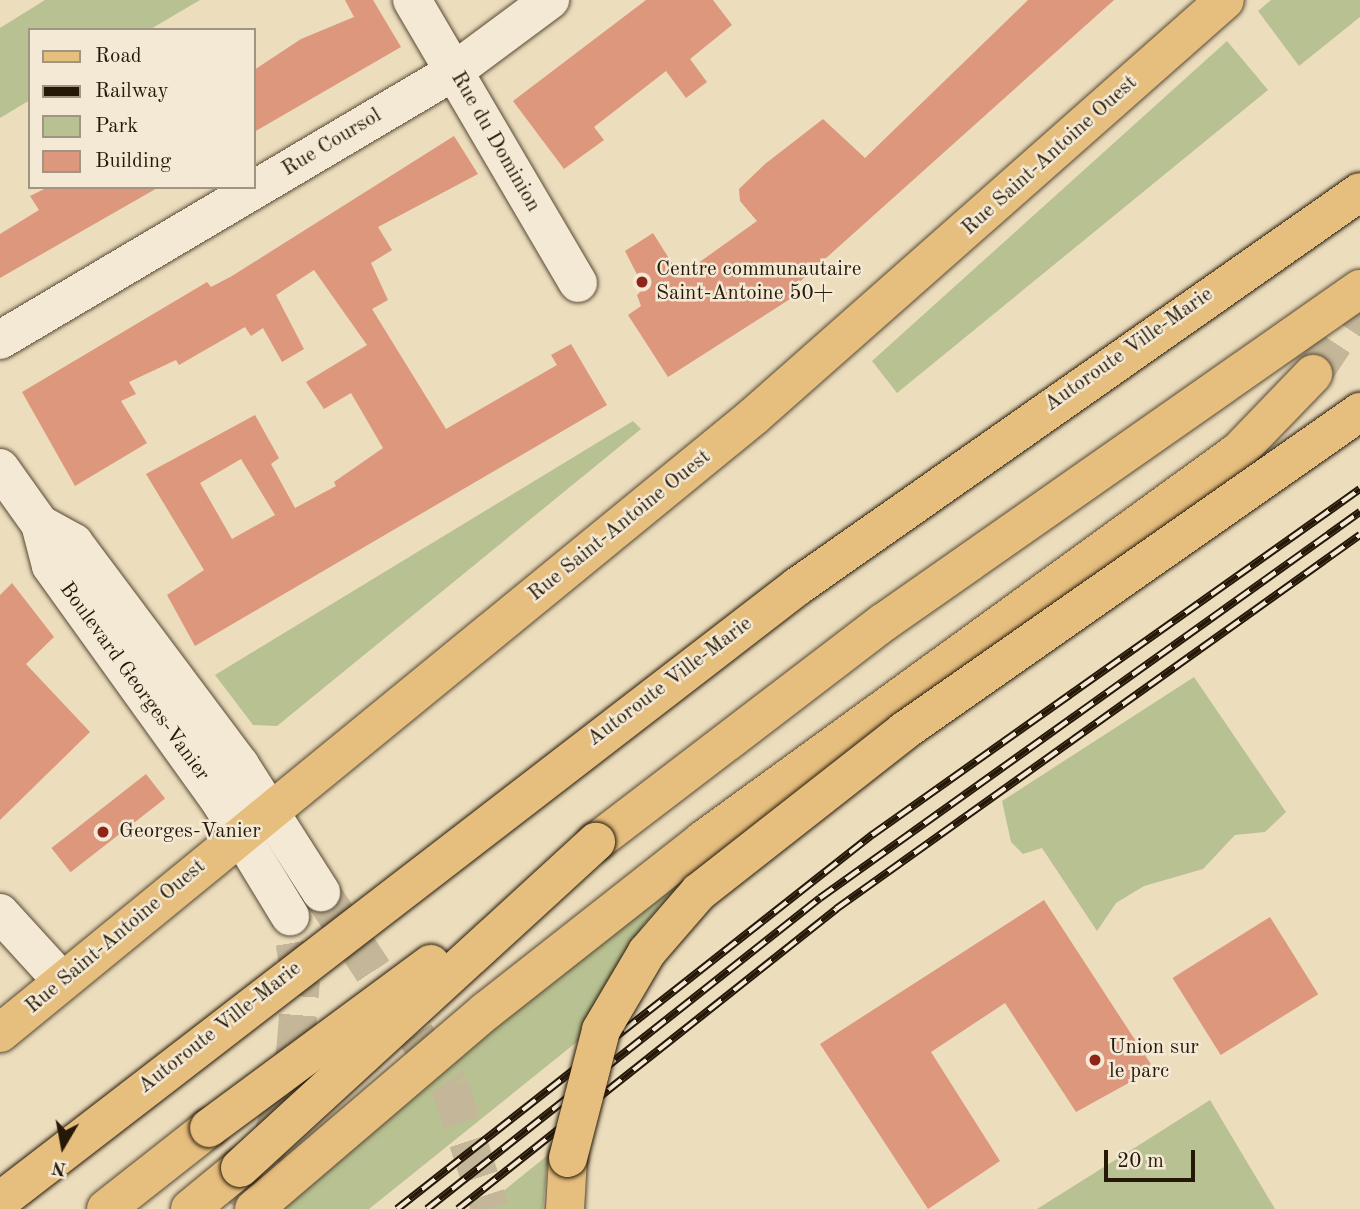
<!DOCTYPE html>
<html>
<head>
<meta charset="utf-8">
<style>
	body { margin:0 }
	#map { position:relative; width:1360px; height:1209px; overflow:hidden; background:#ecddbd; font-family:"Old Standard TT",serif }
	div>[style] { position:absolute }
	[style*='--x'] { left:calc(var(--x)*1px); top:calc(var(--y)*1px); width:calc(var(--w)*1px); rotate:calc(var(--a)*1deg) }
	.green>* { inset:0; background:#b8c191 }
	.building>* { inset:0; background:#dc977d; transform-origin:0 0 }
	.minor-tunnel>* { height:38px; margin-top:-19px; transform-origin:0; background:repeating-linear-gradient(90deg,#c4b699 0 38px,transparent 0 57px) }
	.highway-tunnel>* { height:38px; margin-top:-19px; transform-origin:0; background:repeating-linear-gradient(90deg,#c4b699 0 38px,transparent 0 57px) }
	.roads { filter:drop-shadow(0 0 2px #574934) drop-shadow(0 0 2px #574934) }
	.minor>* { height:38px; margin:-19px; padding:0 19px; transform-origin:19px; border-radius:19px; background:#f3e9d4 }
	.major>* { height:38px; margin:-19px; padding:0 19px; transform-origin:19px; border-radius:19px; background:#e6be7e }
	.highway>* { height:38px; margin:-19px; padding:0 19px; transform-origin:19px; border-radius:19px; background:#e6be7e }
	.rail>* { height:8px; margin-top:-4px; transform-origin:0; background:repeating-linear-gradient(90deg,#f3e9d4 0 16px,#251807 0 32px); box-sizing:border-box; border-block:2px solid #251807 }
	.bridges { filter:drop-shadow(0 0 2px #251807) drop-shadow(0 0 2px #251807) }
	.highway-bridge>* { height:38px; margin:-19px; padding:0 19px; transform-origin:19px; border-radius:19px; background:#e6be7e }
	.dots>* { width:19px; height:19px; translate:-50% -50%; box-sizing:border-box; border:4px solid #f3e9d4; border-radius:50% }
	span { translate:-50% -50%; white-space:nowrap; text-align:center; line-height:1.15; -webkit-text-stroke:5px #f3e9d4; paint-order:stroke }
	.street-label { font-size:21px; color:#251807 }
	.poi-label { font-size:21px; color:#251807 }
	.left { translate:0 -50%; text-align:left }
	.legend { position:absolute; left:28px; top:28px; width:228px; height:161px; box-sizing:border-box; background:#f3e9d4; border:2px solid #a19582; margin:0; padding:9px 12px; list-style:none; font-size:21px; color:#251807 }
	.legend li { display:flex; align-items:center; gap:14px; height:35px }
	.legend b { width:35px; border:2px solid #a19582 }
	.north { position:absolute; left:28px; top:1111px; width:70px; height:70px; -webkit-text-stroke:5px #f3e9d4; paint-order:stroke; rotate:190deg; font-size:19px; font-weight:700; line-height:28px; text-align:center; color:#251807 }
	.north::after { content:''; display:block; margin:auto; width:24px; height:32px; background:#251807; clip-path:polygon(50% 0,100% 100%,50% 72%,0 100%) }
	.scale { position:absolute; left:1104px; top:1150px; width:91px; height:32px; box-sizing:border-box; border:4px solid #251807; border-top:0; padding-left:9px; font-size:21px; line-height:24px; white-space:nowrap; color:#251807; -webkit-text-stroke:5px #f3e9d4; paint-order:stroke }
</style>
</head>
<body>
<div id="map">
	<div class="green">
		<i style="clip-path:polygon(45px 0,200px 0,149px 30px,30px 30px,30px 100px,0 118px,0 28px)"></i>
		<i style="clip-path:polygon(1271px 0,1360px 0,1360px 17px,1299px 66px,1258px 11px)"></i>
		<i style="clip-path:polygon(1227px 41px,1268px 90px,897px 393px,872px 361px)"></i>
		<i style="clip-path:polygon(633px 421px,641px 429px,277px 726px,253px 725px,215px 675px)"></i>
		<i style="clip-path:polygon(1194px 677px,1286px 812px,1265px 832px,1235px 835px,1203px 869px,1144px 886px,1116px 903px,1097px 931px,1042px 848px,1023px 854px,1011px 842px,1002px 801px)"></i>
		<i style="clip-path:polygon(703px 861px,644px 924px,578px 1041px,369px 1209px,280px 1209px,326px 1164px)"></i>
		<i style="clip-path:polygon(1210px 1100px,1275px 1209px,1037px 1209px,1147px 1140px)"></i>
		<i style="clip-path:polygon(548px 1155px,543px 1209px,481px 1209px)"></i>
	</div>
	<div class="building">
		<i style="clip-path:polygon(345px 0,373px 0,401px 47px,254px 132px,254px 70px,301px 39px,354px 17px)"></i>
		<i style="clip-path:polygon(646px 0,713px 0,732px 25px,690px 59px,707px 82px,686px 98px,666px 71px,594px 127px,604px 140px,564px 169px,513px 101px)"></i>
		<i style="clip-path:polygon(1028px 0,1114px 0,796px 285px,801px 292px,668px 377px,628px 315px,641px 306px,637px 295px,644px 288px,625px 251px,653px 233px,680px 276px,757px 221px,740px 201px,739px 189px,765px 164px,823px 119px,865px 158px)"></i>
		<i style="clip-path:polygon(evenodd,454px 136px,478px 174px,378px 227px,392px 250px,371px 263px,388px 300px,372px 309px,446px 429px,557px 365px,551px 355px,571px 344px,607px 405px,195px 646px,167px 595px,204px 570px,146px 474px,255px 415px,279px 458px,271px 464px,295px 508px,336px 486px,334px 482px,383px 448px,351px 393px,324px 409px,306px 382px,367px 345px,314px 270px,276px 295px,304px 349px,282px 362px,263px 328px,251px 336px,245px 327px,179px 365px,176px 360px,129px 382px,136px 394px,121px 401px,147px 443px,75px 486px,22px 392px,207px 282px,211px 287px,232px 276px,454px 136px,241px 459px,275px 515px,232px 539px,200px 483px,241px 459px)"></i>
		<i style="clip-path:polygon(48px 187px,159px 187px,0 278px,0 234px,39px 210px,30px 196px)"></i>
		<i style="clip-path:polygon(12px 583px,54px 637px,26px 664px,90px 732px,0 820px,0 595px)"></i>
		<i style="left:146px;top:774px;width:31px;height:120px;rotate:52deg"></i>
		<i style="clip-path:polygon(1044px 900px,1154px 1069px,1076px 1112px,1005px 1003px,931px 1052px,1000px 1161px,928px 1209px,820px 1044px)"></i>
		<i style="left:1270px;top:917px;width:91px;height:115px;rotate:58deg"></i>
	</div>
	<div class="minor-tunnel">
		<i style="--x:321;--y:892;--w:234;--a:56.5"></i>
		<i style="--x:450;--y:1087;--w:128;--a:71.8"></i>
		<i style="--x:243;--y:1209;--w:83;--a:-68.1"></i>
		<i style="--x:274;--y:1132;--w:82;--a:-75.1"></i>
		<i style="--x:295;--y:1053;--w:73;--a:-85.3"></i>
		<i style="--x:301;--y:980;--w:65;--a:-99.8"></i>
	</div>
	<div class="highway-tunnel">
		<i style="--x:1313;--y:374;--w:85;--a:-56.5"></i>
	</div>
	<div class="roads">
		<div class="minor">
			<i style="--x:412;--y:0;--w:328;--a:59.6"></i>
			<i style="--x:0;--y:340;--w:526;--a:-30.61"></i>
			<i style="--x:453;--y:72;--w:121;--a:-36.6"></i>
			<i style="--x:0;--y:468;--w:69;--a:54.5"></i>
			<i style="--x:40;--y:524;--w:43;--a:75.3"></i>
			<i style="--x:51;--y:566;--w:289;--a:54.3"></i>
			<i style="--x:220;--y:801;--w:135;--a:58.7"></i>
			<i style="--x:40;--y:524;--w:39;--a:29"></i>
			<i style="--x:74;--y:543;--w:277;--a:53.2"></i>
			<i style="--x:240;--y:765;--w:151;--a:57.5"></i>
			<i style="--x:0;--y:913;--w:92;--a:47.6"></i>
		</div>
		<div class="major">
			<i style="--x:0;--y:1033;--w:974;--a:-39.29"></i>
			<i style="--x:754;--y:416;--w:628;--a:-41.45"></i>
		</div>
		<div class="highway">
			<i style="--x:596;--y:842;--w:362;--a:-37.4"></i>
			<i style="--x:884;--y:622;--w:581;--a:-34.98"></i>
			<i style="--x:106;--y:1209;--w:131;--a:-38.2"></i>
			<i style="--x:190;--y:1209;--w:65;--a:-39.4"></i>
			<i style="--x:254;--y:1209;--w:305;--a:-40.5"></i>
			<i style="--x:486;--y:1011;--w:276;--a:-38.2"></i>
			<i style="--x:703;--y:840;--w:662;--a:-35.97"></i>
			<i style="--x:1239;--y:451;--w:107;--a:-46.1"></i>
			<i style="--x:565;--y:1209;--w:51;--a:-86.6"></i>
		</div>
	</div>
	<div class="rail">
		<i style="--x:397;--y:1209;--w:605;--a:-38.22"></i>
		<i style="--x:872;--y:835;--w:598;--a:-35.34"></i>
		<i style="--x:427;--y:1209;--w:501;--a:-38.36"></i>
		<i style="--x:820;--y:898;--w:664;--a:-35.56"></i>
		<i style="--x:458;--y:1209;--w:483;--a:-38.4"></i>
		<i style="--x:836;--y:909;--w:644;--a:-35.52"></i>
	</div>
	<div class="bridges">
		<div class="highway-bridge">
			<i style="--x:209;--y:1128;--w:276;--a:-36.5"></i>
			<i style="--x:568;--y:1158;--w:132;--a:-75.5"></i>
			<i style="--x:601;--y:1030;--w:91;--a:-59.5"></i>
			<i style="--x:647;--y:952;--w:79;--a:-49.1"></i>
			<i style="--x:699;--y:892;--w:261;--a:-38.1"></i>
			<i style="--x:904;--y:731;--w:557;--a:-34.98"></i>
			<i style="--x:240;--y:1168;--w:483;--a:-42.5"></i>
			<i style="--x:0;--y:1201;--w:1007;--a:-37.62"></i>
			<i style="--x:798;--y:586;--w:686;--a:-35.03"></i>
		</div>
	</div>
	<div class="dots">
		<i style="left:642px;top:282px;background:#8f2418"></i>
		<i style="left:103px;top:832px;background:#8f2418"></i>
		<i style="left:1095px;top:1060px;background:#8f2418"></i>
	</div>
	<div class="street-label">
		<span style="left:495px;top:142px;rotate:60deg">Rue du Dominion</span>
		<span style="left:332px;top:143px;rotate:-31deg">Rue Coursol</span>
		<span style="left:1050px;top:156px;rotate:-42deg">Rue Saint-Antoine Ouest</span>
		<span style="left:1129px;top:350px;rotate:-35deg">Autoroute Ville-Marie</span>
		<span style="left:620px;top:526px;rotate:-39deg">Rue Saint-Antoine Ouest</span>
		<span style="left:134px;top:682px;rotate:54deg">Boulevard Georges-Vanier</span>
		<span style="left:670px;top:682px;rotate:-37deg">Autoroute Ville-Marie</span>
		<span style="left:116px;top:937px;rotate:-40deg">Rue Saint-Antoine Ouest</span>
		<span style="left:220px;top:1028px;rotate:-38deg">Autoroute Ville-Marie</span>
	</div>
	<div class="poi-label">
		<span class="left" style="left:656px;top:282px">Centre communautaire<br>Saint-Antoine 50+</span>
		<span class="left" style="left:119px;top:832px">Georges-Vanier</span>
		<span class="left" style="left:1109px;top:1060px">Union sur<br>le parc</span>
	</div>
	<ul class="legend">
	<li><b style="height:9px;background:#e6be7e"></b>Road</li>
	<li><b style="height:9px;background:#251807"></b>Railway</li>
	<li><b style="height:19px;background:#b8c191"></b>Park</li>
	<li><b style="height:19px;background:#dc977d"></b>Building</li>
	</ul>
	<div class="north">N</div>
	<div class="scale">20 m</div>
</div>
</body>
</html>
